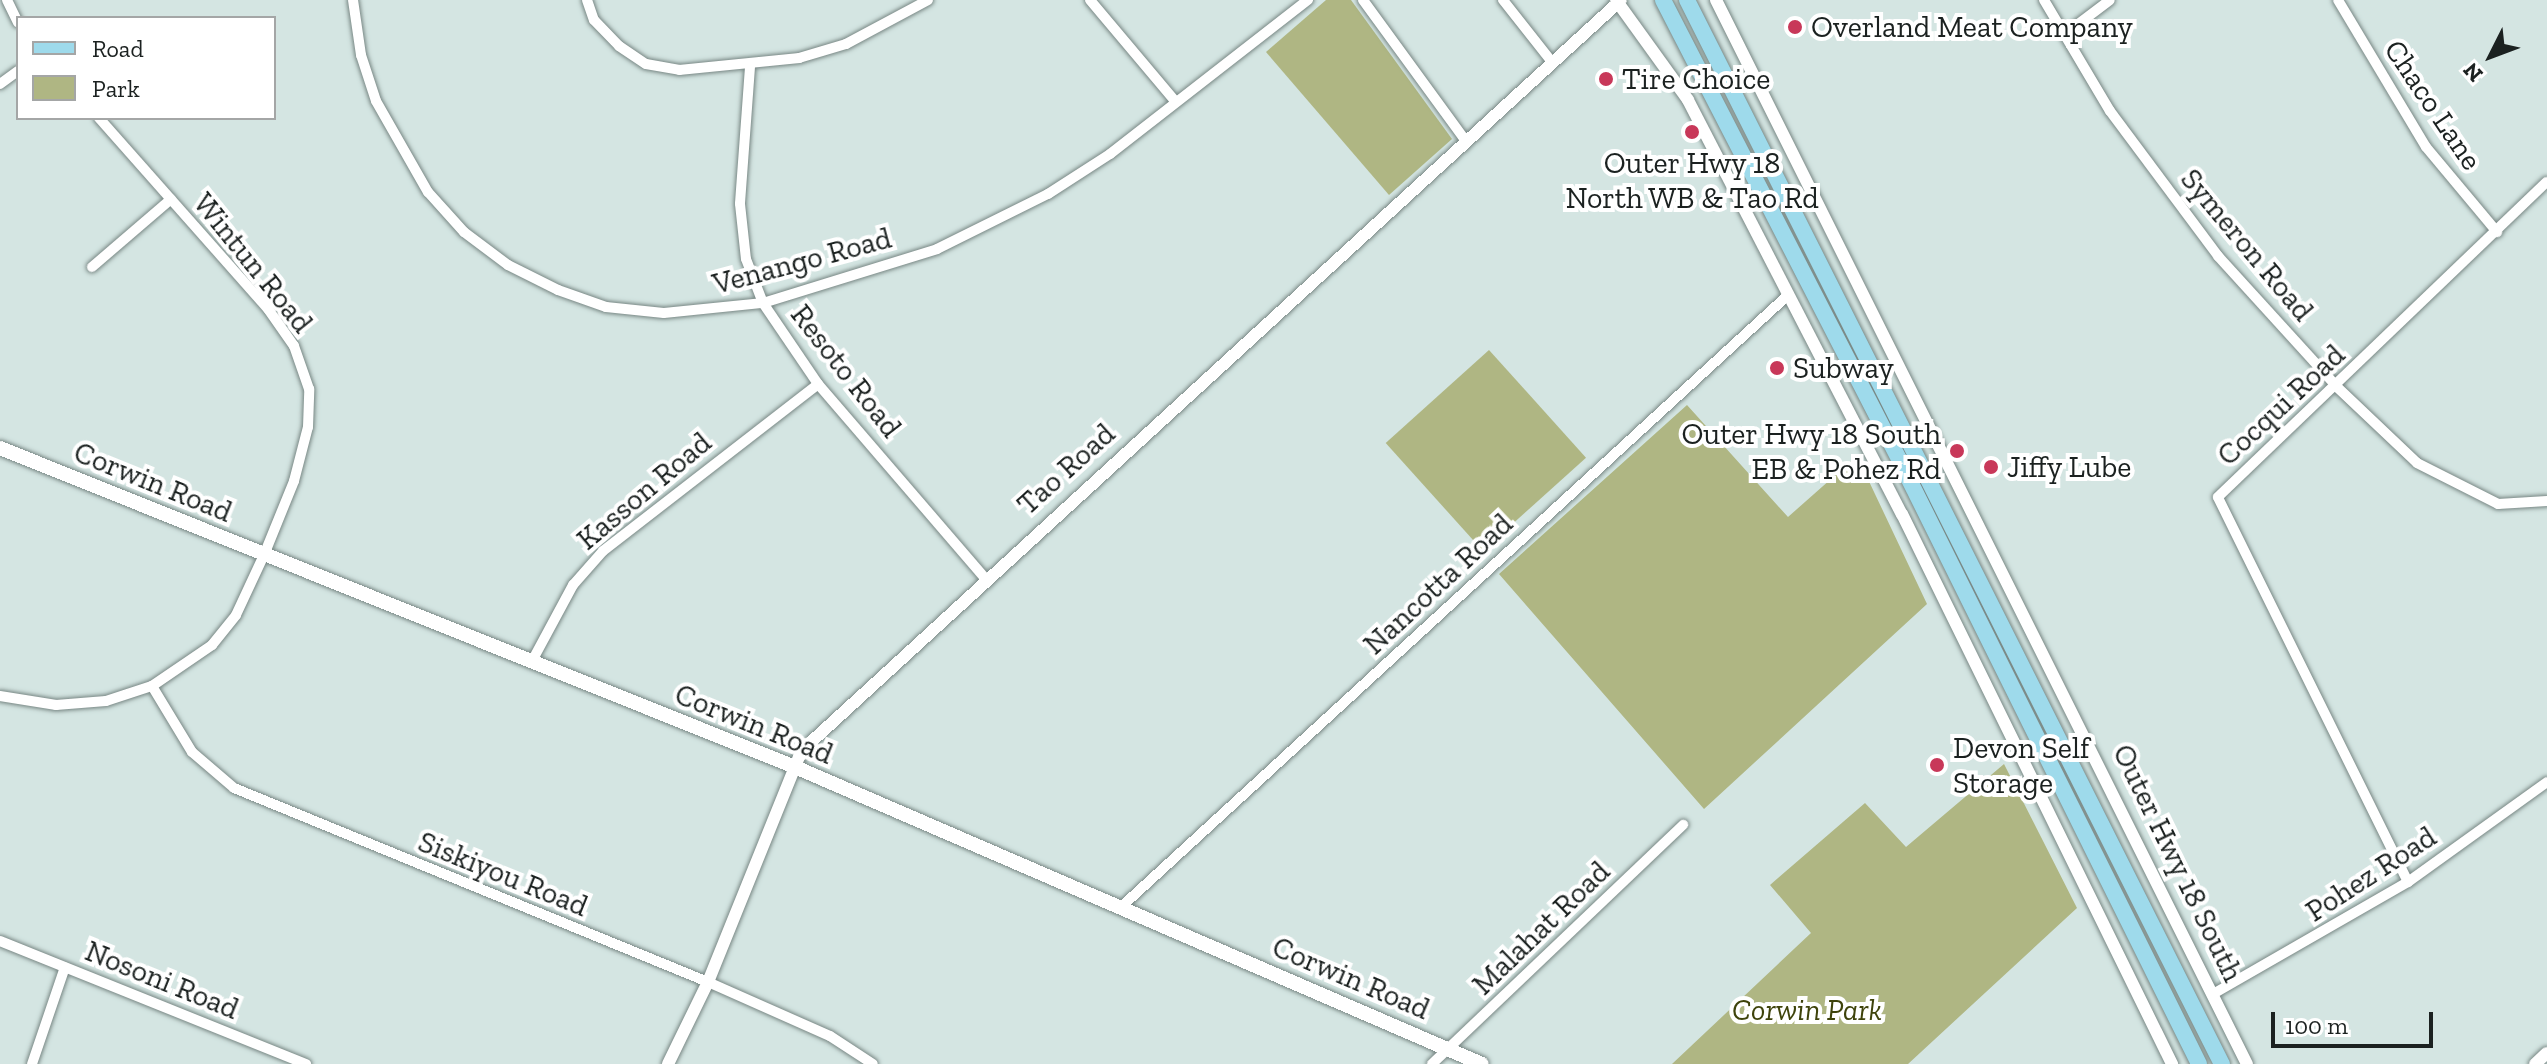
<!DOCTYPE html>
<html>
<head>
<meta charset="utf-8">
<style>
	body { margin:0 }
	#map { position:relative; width:2547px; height:1064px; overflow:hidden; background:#d4e5e2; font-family:"Zilla Slab",serif }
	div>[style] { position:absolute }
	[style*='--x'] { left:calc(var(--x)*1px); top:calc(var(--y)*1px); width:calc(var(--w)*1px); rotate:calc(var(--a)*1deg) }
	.green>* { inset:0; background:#afb683; transform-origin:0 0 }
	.roads { filter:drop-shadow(0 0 2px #788784) drop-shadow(0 0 2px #788784) }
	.minor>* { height:10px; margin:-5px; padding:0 5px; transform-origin:5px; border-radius:5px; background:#fff }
	.tertiary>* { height:12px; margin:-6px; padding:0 6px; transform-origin:6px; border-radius:6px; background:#fff }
	.secondary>* { height:14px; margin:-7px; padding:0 7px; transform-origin:7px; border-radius:7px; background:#fff }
	.primary>* { height:16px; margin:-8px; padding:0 8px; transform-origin:8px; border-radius:8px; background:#9edaeb }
	.dots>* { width:22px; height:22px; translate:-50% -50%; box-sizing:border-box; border:4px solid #fff; border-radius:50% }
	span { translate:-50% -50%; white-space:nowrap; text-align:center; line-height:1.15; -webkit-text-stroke:8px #fff; paint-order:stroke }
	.poi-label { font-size:30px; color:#1b2120 }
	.left { translate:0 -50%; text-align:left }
	.right { translate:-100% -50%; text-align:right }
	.street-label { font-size:30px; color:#1b2120 }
	.park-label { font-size:30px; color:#3e430b; font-style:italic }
	.legend { position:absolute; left:16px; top:16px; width:260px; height:104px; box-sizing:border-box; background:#fff; border:2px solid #a4a6a6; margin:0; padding:10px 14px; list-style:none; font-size:24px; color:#1b2120 }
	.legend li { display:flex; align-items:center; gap:16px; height:40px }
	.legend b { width:40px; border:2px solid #a4a6a6 }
	.north { position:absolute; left:2451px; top:16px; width:80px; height:80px; -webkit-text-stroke:6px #fff; paint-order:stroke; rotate:228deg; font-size:22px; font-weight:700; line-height:32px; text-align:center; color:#1b2120 }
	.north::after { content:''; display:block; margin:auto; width:28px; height:36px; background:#1b2120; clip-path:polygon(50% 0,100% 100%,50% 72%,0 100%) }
	.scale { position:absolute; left:2271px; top:1012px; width:162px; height:36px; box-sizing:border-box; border:4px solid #1b2120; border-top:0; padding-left:10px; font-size:24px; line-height:28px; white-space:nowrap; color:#1b2120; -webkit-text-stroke:6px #fff; paint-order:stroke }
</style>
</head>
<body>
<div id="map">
	<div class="green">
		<i style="clip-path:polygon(1326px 0,1351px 0,1452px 139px,1389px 195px,1266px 52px)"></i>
		<i style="left:1489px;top:350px;width:145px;height:139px;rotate:48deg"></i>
		<i style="clip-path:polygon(1687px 405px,1788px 517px,1857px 456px,1927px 604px,1704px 809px,1499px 574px)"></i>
		<i style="clip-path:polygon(2004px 764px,2077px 908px,1908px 1064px,1672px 1064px,1811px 933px,1770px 885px,1865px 803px,1906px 847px)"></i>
	</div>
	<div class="roads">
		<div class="minor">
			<i style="--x:7;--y:0;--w:25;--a:64"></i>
			<i style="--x:353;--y:0;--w:56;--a:81.7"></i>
			<i style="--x:361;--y:55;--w:48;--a:71.9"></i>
			<i style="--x:376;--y:101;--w:105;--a:60.3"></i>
			<i style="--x:428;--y:192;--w:54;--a:48"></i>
			<i style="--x:464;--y:232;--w:55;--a:36.9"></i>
			<i style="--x:508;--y:265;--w:56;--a:26.6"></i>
			<i style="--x:558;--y:290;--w:51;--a:19.5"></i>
			<i style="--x:606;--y:307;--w:58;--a:5.9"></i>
			<i style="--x:664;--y:313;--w:100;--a:-5.8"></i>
			<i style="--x:763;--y:303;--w:182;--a:-17.2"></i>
			<i style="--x:937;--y:249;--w:124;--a:-26.4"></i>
			<i style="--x:1048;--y:194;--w:74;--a:-32.8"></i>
			<i style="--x:1110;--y:154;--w:251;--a:-37.9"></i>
			<i style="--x:587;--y:0;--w:21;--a:71"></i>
			<i style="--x:594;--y:20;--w:36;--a:46"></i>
			<i style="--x:619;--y:46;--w:32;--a:34"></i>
			<i style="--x:646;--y:64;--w:34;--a:10"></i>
			<i style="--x:679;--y:70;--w:121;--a:-5.7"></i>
			<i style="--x:799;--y:58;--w:49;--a:-16.6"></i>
			<i style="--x:846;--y:44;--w:93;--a:-28.2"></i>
			<i style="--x:1090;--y:0;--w:133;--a:49.9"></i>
			<i style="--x:1363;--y:0;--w:175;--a:53.9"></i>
			<i style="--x:1503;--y:0;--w:79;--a:51.7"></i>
			<i style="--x:2044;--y:0;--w:129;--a:59.3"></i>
			<i style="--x:2110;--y:111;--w:181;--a:53.3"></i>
			<i style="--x:2218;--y:256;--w:177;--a:47.7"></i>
			<i style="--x:2337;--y:387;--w:110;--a:43.5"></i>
			<i style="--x:2417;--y:463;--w:91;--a:26.8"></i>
			<i style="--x:2498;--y:504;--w:49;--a:-3.5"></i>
			<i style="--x:2338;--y:0;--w:171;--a:59.1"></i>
			<i style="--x:2426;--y:147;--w:111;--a:50.1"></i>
			<i style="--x:2065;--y:34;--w:56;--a:-37.1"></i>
			<i style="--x:750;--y:67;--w:137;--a:94.2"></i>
			<i style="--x:740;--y:204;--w:55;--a:83.8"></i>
			<i style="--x:746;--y:259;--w:47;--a:68.9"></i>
			<i style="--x:763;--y:303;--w:98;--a:55.8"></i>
			<i style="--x:818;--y:384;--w:256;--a:49.3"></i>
			<i style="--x:0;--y:84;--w:22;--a:-36"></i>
			<i style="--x:92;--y:267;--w:104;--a:-40.7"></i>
			<i style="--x:531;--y:663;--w:89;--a:-61.7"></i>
			<i style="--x:573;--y:585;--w:45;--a:-48.6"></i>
			<i style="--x:603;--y:551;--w:272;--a:-37.8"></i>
			<i style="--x:152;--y:686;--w:77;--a:58.8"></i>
			<i style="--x:192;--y:752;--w:55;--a:40.6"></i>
			<i style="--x:234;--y:788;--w:512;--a:22.26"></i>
			<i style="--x:708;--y:982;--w:133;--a:23.9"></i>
			<i style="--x:830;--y:1036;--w:51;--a:33.1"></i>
			<i style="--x:0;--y:696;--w:57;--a:9.1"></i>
			<i style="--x:56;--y:705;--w:50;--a:-4.6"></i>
			<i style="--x:106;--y:701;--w:48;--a:-18.1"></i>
			<i style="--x:152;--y:686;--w:73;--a:-34.3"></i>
			<i style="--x:212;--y:645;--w:38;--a:-51"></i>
			<i style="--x:236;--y:615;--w:66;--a:-65"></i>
			<i style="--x:264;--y:555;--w:80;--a:-67.9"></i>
			<i style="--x:294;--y:481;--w:56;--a:-75.5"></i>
			<i style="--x:308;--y:427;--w:38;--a:-88"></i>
			<i style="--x:309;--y:389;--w:46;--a:-109.2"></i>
			<i style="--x:294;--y:346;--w:45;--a:-125.1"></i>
			<i style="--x:268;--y:309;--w:255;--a:-131.5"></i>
			<i style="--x:2408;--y:882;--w:429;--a:-116.3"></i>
			<i style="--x:2218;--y:497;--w:455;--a:-43.8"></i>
			<i style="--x:1120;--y:908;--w:905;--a:-42.54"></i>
			<i style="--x:0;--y:941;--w:330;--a:21.9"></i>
			<i style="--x:2213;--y:994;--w:225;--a:-29.9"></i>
			<i style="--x:2408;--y:882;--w:171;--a:-35.7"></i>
			<i style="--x:32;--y:1064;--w:102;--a:-71.2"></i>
			<i style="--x:1432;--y:1064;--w:347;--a:-43.6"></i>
		</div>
		<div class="tertiary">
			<i style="--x:1616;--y:0;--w:123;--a:54.2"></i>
			<i style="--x:1688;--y:100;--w:466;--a:62.7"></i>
			<i style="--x:1902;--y:514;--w:613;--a:63.85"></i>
			<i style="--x:1716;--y:0;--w:1189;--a:63.48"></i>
			<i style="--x:668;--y:1064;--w:91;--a:-64"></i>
			<i style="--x:708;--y:982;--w:243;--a:-68"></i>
			<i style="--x:799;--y:757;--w:19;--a:-51"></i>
			<i style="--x:811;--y:742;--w:1098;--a:-42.49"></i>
			<i style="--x:2535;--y:1064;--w:16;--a:-43"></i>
		</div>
		<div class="secondary">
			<i style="--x:0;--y:448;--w:857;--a:21.86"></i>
			<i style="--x:795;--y:767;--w:748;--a:23.38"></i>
		</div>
		<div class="primary">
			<i style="--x:1663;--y:0;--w:516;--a:62.79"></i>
			<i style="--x:1899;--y:459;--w:675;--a:63.62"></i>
			<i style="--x:1687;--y:0;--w:1191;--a:63.31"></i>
		</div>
	</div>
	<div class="dots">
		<i style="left:1795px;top:27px;background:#c83859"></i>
		<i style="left:1606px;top:79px;background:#c83859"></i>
		<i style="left:1692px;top:132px;background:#c83859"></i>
		<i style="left:1777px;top:368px;background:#c83859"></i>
		<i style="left:1957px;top:451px;background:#c83859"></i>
		<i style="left:1991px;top:467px;background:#c83859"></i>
		<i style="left:1937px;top:765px;background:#c83859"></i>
	</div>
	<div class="poi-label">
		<span class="left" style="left:1811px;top:27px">Overland Meat Company</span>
		<span class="left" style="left:1622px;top:79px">Tire Choice</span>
		<span style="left:1692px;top:180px">Outer Hwy 18<br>North WB &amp; Tao Rd</span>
		<span class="left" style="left:1793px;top:368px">Subway</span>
		<span class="right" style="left:1941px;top:451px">Outer Hwy 18 South<br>EB &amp; Pohez Rd</span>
		<span class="left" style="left:2007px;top:467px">Jiffy Lube</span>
		<span class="left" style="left:1953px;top:765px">Devon Self<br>Storage</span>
	</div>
	<div class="street-label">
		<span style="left:2433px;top:105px;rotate:56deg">Chaco Lane</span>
		<span style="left:2247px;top:245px;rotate:50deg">Symeron Road</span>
		<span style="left:802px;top:261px;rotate:-15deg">Venango Road</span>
		<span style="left:253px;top:263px;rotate:51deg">Wintun Road</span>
		<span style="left:846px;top:371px;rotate:52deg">Resoto Road</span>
		<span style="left:2281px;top:405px;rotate:-43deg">Cocqui Road</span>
		<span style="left:1066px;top:469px;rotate:-42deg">Tao Road</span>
		<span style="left:153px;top:482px;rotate:22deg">Corwin Road</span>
		<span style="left:644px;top:491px;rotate:-40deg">Kasson Road</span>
		<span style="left:1438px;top:584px;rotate:-43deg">Nancotta Road</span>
		<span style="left:754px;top:724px;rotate:22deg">Corwin Road</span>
		<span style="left:2178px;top:863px;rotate:64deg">Outer Hwy 18 South</span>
		<span style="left:503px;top:874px;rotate:22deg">Siskiyou Road</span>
		<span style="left:2371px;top:874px;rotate:-33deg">Pohez Road</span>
		<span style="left:1541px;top:928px;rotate:-44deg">Malahat Road</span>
		<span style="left:1351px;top:978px;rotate:23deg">Corwin Road</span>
		<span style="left:162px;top:980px;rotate:22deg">Nosoni Road</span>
	</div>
	<div class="park-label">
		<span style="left:1807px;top:1010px">Corwin Park</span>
	</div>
	<ul class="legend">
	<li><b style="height:10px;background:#9edaeb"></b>Road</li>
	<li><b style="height:22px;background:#afb683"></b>Park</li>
	</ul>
	<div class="north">N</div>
	<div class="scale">100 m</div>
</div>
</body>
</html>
